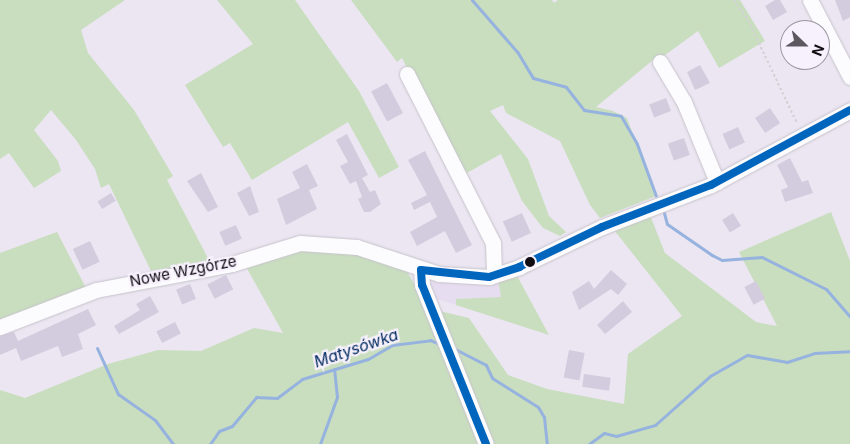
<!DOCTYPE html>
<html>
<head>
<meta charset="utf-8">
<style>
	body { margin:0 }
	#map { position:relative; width:850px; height:444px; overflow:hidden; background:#ebe6f1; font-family:Inter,sans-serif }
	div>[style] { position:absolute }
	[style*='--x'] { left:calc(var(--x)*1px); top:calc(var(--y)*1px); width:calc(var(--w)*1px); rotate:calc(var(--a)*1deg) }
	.built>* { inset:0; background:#e7ddf0 }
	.green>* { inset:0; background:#c9debf }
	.stream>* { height:3px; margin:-1.5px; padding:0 1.5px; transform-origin:1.5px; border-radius:1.5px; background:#96b2df }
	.building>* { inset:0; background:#d3ccde; transform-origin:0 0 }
	.path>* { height:2px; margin-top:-1px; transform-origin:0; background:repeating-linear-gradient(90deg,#d2d1d4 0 2.5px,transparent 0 5px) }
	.roads { filter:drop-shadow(0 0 1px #c7c3cc) drop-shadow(0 0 1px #c7c3cc) }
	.minor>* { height:15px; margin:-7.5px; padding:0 7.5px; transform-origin:7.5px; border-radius:7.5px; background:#fcfbfd }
	.bus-1>* { height:8px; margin:-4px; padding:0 4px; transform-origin:4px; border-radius:4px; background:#0065bd }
	.dots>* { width:14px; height:14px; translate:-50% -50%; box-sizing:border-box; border:2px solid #f7f1fd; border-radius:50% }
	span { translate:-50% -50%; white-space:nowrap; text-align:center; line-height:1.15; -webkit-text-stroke:4.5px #f7f1fd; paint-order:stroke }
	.street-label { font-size:15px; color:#0f0c12 }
	.water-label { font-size:16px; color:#002a5e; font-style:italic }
	.north { position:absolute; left:780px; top:20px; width:50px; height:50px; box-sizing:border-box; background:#f7f1fd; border:1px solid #9a959f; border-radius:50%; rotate:112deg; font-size:14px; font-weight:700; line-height:20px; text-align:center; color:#0f0c12 }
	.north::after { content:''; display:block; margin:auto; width:18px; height:22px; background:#5c5860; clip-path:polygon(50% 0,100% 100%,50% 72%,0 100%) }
</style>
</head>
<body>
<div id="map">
	<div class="built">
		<i style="clip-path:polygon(435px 279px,498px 280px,501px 297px,456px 299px,456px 305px,433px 298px,430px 285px)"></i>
	</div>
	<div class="green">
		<i style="clip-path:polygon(0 0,125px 0,81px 30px,88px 53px,134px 110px,173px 176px,167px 180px,210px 262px,151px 271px,109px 184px,101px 188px,95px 169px,76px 140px,51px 110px,34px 130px,58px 161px,61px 171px,34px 188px,9px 153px,0 159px)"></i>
		<i style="clip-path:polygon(217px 0,295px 0,359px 91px,399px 167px,379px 178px,348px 122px,252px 180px,230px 143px,223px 147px,185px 85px,253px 44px)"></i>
		<i style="clip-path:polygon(351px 0,552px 0,554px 3px,558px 0,740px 0,765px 41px,719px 68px,698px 31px,661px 58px,653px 60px,596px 107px,613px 111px,627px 118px,656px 196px,600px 218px,590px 205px,560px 141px,506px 113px,503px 105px,490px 111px,528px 159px,549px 216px,566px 232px,560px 236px,543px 228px,522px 201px,501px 154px,463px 175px,402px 58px,397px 62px)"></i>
		<i style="clip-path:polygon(831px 212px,850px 261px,850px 444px,0 444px,0 390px,25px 398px,108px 364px,158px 350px,201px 351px,254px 328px,283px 333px,245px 265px,296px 248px,363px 254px,407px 271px,427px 308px,469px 318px,508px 375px,547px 389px,624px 404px,628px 354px,682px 316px,614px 230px,650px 215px,665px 253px,756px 322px,777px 326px,739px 252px)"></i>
		<i style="clip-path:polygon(57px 232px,86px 288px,0 319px,0 253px)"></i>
		<i style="clip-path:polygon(515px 272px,549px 335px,456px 305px,456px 299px,501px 297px,498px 280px)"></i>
	</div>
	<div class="stream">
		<i style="--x:472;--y:0;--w:70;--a:49"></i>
		<i style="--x:518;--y:53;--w:29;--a:59"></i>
		<i style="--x:533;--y:78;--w:34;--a:15"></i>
		<i style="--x:566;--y:87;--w:29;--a:52"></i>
		<i style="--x:584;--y:110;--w:37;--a:9"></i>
		<i style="--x:621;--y:116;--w:32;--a:60"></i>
		<i style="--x:637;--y:144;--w:55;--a:69.9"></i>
		<i style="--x:664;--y:213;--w:11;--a:75"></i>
		<i style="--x:667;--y:224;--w:55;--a:34.6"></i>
		<i style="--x:712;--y:255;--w:11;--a:27"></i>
		<i style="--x:722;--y:260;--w:40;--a:-4.3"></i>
		<i style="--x:762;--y:257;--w:72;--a:26.6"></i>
		<i style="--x:826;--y:289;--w:37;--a:49"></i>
		<i style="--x:97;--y:348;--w:51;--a:65.5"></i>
		<i style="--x:118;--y:394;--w:45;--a:35.1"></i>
		<i style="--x:155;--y:420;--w:30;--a:53"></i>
		<i style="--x:453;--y:348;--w:37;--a:27"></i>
		<i style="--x:486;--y:365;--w:14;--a:65"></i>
		<i style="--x:492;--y:378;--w:54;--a:32.2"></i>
		<i style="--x:538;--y:407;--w:12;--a:59"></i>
		<i style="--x:544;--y:417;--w:27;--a:84"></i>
		<i style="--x:210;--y:444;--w:16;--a:-55"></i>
		<i style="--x:219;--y:431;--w:14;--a:-21"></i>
		<i style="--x:232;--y:426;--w:38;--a:-50"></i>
		<i style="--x:256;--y:397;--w:21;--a:3"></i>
		<i style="--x:277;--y:398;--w:31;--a:-37"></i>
		<i style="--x:302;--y:379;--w:69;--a:-16.9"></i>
		<i style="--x:368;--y:359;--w:28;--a:-30"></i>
		<i style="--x:392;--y:345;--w:38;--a:-7"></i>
		<i style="--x:430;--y:340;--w:11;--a:22"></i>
		<i style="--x:320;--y:444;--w:50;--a:-70.1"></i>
		<i style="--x:337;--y:397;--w:28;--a:-96"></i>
		<i style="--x:589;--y:444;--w:19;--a:-36"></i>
		<i style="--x:604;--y:433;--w:12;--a:14"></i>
		<i style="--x:616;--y:436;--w:41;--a:-15.8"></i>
		<i style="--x:655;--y:425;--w:74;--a:-41.7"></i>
		<i style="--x:710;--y:376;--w:43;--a:-29.6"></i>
		<i style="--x:747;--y:355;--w:41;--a:9.9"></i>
		<i style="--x:787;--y:362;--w:28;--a:-18"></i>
		<i style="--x:814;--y:353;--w:36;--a:-3"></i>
	</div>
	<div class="building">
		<i style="clip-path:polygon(775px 0,780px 0,787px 12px,773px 20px,765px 6px)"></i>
		<i style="clip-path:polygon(835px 0,850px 0,850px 17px,843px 21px)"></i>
		<i style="clip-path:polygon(700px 65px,710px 83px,695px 90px,687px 72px)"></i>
		<i style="left:387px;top:83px;width:34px;height:18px;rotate:62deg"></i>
		<i style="left:666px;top:98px;width:14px;height:18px;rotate:69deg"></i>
		<i style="left:770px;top:108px;width:18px;height:18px;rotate:56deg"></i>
		<i style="left:738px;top:127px;width:17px;height:17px;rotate:66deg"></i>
		<i style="clip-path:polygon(347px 134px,368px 175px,362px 178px,370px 192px,375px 190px,381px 204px,370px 212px,364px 212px,358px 199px,362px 197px,356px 181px,350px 184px,340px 166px,348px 162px,336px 140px)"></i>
		<i style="left:684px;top:138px;width:18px;height:17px;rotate:71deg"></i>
		<i style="clip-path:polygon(425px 151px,472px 245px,456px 253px,445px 231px,417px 246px,410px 232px,437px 217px,430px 202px,414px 210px,411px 203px,427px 195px,408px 160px)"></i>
		<i style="clip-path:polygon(790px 158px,802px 182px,808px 180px,813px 193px,785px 202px,781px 190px,788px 187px,777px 165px)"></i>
		<i style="clip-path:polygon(307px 164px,318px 186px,309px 190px,317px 209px,286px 225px,277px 199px,300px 188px,292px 172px)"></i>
		<i style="clip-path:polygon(201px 173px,218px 207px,208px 212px,187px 181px)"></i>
		<i style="clip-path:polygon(250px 186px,259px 212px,249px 216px,237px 193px)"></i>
		<i style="left:111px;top:193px;width:9px;height:16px;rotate:58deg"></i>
		<i style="left:522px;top:213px;width:22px;height:21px;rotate:66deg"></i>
		<i style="left:733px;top:213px;width:15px;height:13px;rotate:58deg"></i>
		<i style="left:236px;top:225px;width:15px;height:18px;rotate:67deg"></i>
		<i style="left:90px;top:241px;width:23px;height:19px;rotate:65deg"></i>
		<i style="clip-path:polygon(611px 270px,627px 284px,618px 295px,611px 289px,579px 310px,572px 292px,589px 281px,594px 289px)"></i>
		<i style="left:226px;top:275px;width:16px;height:21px;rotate:63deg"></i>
		<i style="left:756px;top:281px;width:20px;height:13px;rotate:63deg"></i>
		<i style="left:190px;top:284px;width:16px;height:15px;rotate:68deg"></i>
		<i style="clip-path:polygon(150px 296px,159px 312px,119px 334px,114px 326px,140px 310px,136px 304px)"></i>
		<i style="clip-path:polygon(623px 301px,632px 312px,605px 334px,597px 325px)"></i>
		<i style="clip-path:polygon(88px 309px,96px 325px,78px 334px,83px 349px,62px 357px,58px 346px,21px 361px,16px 348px,0 355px,0 336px,14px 332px,18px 341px)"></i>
		<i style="left:175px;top:322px;width:13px;height:21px;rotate:63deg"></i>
		<i style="left:569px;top:350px;width:16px;height:28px;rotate:11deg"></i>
		<i style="left:584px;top:374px;width:27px;height:13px;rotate:8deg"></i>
	</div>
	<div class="path">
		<i style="--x:734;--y:0;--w:24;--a:55"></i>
		<i style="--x:748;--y:20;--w:114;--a:64.6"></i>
	</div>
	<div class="roads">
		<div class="minor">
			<i style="--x:810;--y:0;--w:87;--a:62.5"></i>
			<i style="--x:660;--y:62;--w:47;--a:59"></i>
			<i style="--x:684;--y:102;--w:87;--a:67.6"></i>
			<i style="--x:407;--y:74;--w:190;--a:63"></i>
			<i style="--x:493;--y:243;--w:32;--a:88"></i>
			<i style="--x:421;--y:270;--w:15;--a:86"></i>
			<i style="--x:422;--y:285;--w:171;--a:68.1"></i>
			<i style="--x:0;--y:327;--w:103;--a:-21.1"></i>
			<i style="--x:96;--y:290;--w:138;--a:-10.8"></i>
			<i style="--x:232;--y:264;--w:71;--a:-17.2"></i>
			<i style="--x:300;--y:243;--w:57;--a:4"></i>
			<i style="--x:357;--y:247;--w:86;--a:18.2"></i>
			<i style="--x:439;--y:274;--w:50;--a:3.4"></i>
			<i style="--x:489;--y:277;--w:32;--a:-18"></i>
			<i style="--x:519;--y:267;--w:92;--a:-25.7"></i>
			<i style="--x:602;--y:227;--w:117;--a:-21.1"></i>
			<i style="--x:711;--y:185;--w:158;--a:-28.3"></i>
		</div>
	</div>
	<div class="bus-1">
		<i style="--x:486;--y:444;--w:171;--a:-111.9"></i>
		<i style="--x:422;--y:285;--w:15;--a:-94"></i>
		<i style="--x:421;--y:270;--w:68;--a:5.9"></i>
		<i style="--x:489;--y:277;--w:32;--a:-18"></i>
		<i style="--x:519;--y:267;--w:92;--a:-25.7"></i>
		<i style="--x:602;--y:227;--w:117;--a:-21.1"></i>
		<i style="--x:711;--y:185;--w:158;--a:-28.3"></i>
	</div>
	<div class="dots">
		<i style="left:530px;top:262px;background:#0f0c12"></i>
	</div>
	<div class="street-label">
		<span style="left:183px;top:271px;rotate:-11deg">Nowe Wzgórze</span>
	</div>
	<div class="water-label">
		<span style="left:356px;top:348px;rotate:-19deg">Matysówka</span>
	</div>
	<div class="north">N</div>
</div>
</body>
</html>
